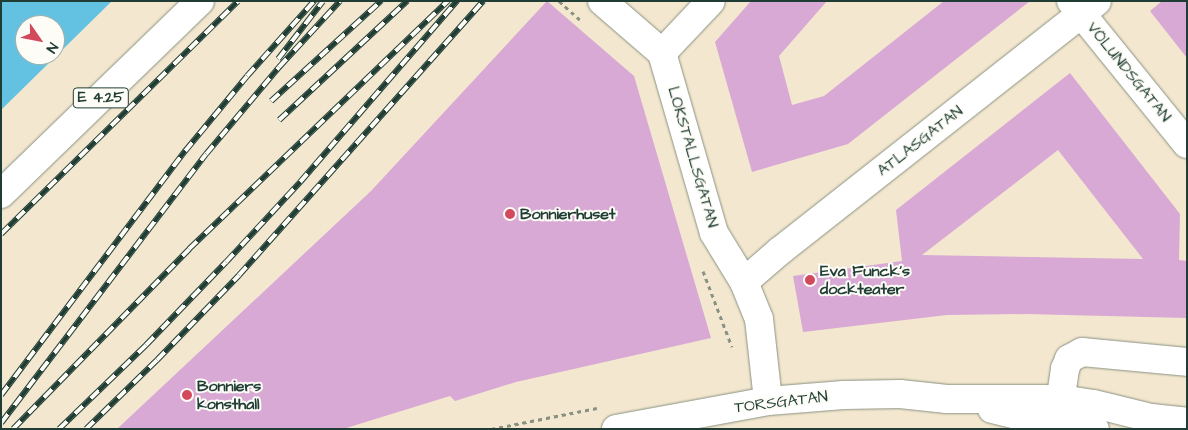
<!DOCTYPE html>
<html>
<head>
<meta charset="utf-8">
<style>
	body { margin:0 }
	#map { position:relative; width:1188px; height:430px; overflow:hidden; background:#f3e7cf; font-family:"Architects Daughter",sans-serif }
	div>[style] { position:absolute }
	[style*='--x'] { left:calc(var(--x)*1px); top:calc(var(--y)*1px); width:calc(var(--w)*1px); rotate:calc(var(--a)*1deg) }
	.water>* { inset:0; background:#63c2e1 }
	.building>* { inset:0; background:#d8a9d4 }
	.path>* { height:3px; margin-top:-1.5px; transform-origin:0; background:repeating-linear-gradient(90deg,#899282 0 4px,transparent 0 8px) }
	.roads { filter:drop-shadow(0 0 1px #899282) drop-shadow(0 0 1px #899282) }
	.minor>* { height:28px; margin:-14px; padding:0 14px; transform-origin:14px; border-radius:14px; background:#fff }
	.major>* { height:28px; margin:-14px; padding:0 14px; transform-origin:14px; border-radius:14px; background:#fff }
	.highway>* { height:28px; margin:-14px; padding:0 14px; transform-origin:14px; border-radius:14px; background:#fff }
	.rail>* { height:5.5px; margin-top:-2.75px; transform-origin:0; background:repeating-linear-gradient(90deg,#fdfcf7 0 11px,#1f3d34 0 22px); box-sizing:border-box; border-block:1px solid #1f3d34 }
	.dots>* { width:14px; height:14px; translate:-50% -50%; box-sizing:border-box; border:2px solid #fdfcf7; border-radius:50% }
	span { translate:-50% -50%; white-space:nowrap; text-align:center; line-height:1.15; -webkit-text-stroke:4px #fdfcf7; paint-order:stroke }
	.shield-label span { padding:1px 4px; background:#fdfcf7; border:1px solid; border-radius:4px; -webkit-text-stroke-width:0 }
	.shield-label { font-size:15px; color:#1f3d34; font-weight:700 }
	.street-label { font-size:16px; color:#1f3d34 }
	.poi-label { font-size:16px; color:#1f3d34; font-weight:700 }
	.left { translate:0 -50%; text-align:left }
	.frame { position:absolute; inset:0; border:2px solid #1f3d34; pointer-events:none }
	.north { position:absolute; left:15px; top:15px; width:50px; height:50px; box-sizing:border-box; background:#fdfcf7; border:1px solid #a4b0a9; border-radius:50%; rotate:123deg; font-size:14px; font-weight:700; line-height:20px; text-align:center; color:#1f3d34 }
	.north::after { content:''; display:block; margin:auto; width:18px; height:22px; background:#d1495b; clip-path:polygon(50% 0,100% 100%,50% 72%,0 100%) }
</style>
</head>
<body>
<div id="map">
	<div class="water">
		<i style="clip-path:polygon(evenodd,1px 1px,112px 1px,1px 110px,1px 1px,25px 25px,55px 25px,55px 55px,25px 55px,25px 25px)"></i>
	</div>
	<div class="building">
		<i style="clip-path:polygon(547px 1px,634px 76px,711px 338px,516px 382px,455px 401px,450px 396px,343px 429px,117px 429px,371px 191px)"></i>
		<i style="clip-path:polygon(751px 1px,827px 1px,779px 56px,792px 105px,824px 96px,944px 1px,1030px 1px,848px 144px,752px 172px,715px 42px)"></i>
		<i style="clip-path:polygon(1162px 1px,1187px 1px,1187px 58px,1150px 11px)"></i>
		<i style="clip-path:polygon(evenodd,1070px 73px,1180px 214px,1179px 260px,1187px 261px,1187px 318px,1026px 314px,947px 315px,803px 332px,793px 276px,902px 261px,896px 210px,1070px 73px,1058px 150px,1143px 259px,922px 255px,1040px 164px,1058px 150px)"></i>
	</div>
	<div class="path">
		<i style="--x:559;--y:1;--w:28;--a:42"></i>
		<i style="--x:703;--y:271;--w:81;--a:69.1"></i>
		<i style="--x:491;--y:429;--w:108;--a:-11.2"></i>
	</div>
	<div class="roads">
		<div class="minor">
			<i style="--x:602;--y:1;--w:79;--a:40.9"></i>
			<i style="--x:1071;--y:1;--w:184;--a:51"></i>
			<i style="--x:662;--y:53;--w:187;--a:73.9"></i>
			<i style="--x:714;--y:233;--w:57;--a:58.5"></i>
			<i style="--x:744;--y:282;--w:40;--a:68"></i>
			<i style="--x:759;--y:319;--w:82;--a:83.7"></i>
			<i style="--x:662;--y:53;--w:71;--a:-46.7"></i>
			<i style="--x:744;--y:282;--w:49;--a:-40.9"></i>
			<i style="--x:781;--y:250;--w:402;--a:-38.2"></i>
			<i style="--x:1057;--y:423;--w:55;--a:-81.6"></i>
			<i style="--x:1065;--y:369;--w:11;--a:-68"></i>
			<i style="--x:1069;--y:359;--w:15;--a:-28"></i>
			<i style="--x:1082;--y:352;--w:105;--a:5.4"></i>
		</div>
		<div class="major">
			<i style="--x:992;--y:409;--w:67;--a:13.8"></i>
			<i style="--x:1057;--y:425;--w:38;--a:6"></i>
			<i style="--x:616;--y:429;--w:155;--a:-10.4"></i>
			<i style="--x:768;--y:401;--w:76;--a:-4.5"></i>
			<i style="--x:844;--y:395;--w:56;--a:-1"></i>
			<i style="--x:900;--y:394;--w:47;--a:6.1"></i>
			<i style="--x:947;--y:399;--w:114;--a:0"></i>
			<i style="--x:1061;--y:399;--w:33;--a:9"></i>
			<i style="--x:1094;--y:404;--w:59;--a:13.8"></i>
			<i style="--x:1151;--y:418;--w:36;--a:6"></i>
		</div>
		<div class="highway">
			<i style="--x:1;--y:194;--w:277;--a:-44.1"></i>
		</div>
	</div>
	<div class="rail">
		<i style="--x:278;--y:59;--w:73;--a:-52.2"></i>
		<i style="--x:271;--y:101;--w:149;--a:-42.3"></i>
		<i style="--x:279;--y:120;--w:175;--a:-42.9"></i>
		<i style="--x:1;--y:234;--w:332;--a:-44.5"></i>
		<i style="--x:1;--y:395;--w:306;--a:-53"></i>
		<i style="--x:185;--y:151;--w:97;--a:-50.4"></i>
		<i style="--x:247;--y:76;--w:101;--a:-48.2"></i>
		<i style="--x:1;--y:423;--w:338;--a:-52.7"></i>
		<i style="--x:206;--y:154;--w:114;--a:-50"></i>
		<i style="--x:279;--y:67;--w:90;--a:-47.3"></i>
		<i style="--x:13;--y:429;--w:252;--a:-45.6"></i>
		<i style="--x:189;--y:249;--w:359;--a:-43.8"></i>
		<i style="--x:59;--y:429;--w:121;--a:-44"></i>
		<i style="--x:146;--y:345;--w:115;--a:-46.1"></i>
		<i style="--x:226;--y:262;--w:109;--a:-47.2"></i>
		<i style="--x:300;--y:182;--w:240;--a:-49.1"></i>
		<i style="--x:86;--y:429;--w:99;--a:-44.2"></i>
		<i style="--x:157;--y:360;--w:118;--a:-46"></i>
		<i style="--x:239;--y:275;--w:367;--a:-48.3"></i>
	</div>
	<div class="dots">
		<i style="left:510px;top:214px;background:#d1495b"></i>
		<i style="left:810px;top:280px;background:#d1495b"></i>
		<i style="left:187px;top:395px;background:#d1495b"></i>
	</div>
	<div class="shield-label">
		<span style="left:101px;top:98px">E 4.25</span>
	</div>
	<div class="street-label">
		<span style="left:1129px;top:72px;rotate:51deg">VÖLUNDSGATAN</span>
		<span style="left:920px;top:141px;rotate:-38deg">ATLASGATAN</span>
		<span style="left:693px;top:157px;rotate:74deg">LOKSTALLSGATAN</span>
		<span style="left:781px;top:402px;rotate:-7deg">TORSGATAN</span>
	</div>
	<div class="poi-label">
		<span class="left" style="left:520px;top:214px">Bonnierhuset</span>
		<span class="left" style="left:820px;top:280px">Eva Funck's<br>dockteater</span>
		<span class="left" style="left:197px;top:395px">Bonniers<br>konsthall</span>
	</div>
	<div class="frame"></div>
	<div class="north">N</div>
</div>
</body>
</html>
